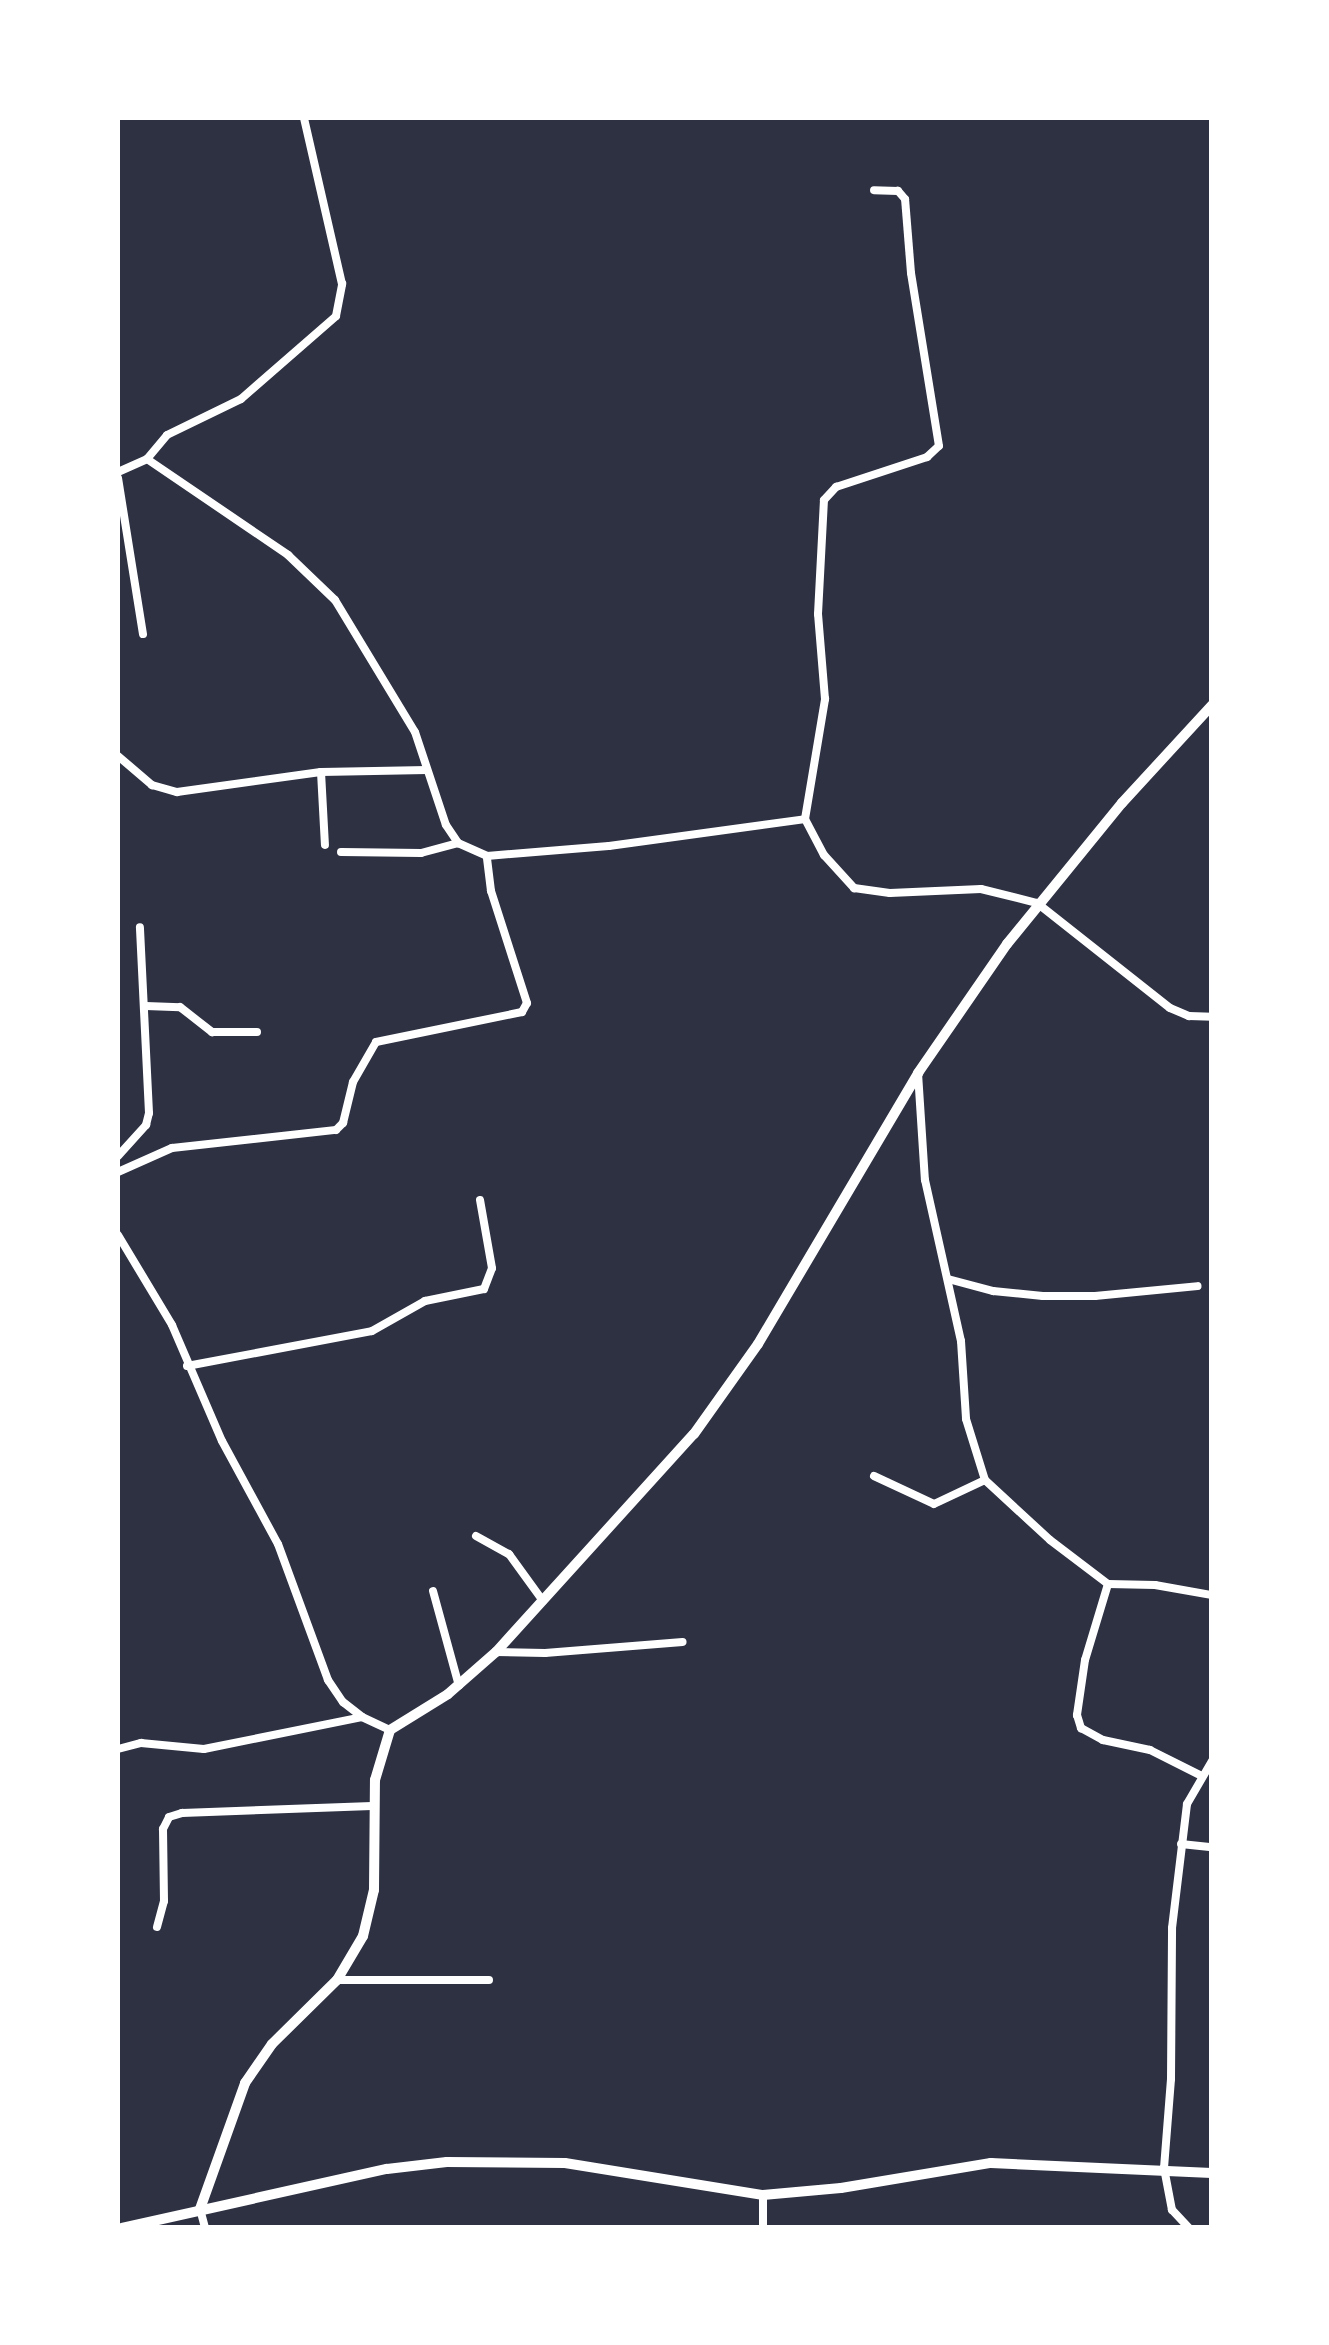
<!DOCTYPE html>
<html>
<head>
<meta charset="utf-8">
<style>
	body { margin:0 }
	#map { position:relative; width:1329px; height:2345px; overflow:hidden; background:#2d3142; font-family:"Archivo Narrow",sans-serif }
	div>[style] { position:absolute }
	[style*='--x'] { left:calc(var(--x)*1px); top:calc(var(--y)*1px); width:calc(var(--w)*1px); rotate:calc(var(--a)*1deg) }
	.minor>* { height:8px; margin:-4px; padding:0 4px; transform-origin:4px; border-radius:4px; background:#fff }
	.tertiary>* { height:10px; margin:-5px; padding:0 5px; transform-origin:5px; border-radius:5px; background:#fff }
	span { translate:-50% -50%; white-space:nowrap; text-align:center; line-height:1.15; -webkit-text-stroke:10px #fff; paint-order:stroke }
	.frame { position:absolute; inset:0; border:120px solid #fff; pointer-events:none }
</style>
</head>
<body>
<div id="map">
	<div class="minor">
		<i style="--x:147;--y:459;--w:171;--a:34.2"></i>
		<i style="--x:288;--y:555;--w:65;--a:43.8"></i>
		<i style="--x:335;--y:600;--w:154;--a:58.8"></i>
		<i style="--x:415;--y:732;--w:98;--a:71.6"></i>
		<i style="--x:446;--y:825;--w:22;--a:56"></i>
		<i style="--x:458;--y:843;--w:32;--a:24"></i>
		<i style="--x:487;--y:856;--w:122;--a:-4.7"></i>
		<i style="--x:609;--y:846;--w:198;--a:-7.8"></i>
		<i style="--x:805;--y:819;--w:41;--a:62.2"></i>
		<i style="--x:824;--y:855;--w:45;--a:47.7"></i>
		<i style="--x:854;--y:888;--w:36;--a:8"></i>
		<i style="--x:890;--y:893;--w:91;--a:-2.5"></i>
		<i style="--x:981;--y:889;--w:58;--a:14"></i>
		<i style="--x:1037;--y:903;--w:169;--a:38.3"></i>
		<i style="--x:1170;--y:1008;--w:21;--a:23"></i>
		<i style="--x:1189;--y:1016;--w:23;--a:2"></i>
		<i style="--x:118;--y:472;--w:32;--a:-24"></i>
		<i style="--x:147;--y:459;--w:31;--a:-50"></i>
		<i style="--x:167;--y:435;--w:82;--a:-25.9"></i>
		<i style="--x:241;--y:399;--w:126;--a:-41.1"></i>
		<i style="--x:336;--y:316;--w:33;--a:-79"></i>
		<i style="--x:342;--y:284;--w:170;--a:-102.9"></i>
		<i style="--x:118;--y:478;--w:158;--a:80.9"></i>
		<i style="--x:118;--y:756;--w:45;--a:40.5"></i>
		<i style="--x:152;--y:785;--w:26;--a:16"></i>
		<i style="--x:177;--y:792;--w:145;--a:-7.9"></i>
		<i style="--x:321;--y:772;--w:106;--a:-1.1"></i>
		<i style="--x:321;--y:772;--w:73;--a:86.9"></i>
		<i style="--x:805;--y:819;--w:122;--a:-80.5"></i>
		<i style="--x:825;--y:699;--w:85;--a:-94.7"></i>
		<i style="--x:818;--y:614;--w:114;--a:-87"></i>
		<i style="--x:824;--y:500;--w:18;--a:-47"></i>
		<i style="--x:836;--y:487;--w:96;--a:-18.2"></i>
		<i style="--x:927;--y:457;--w:16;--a:-43"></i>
		<i style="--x:939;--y:446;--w:175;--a:-99.2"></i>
		<i style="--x:911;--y:273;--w:74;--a:-94.6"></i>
		<i style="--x:905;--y:199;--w:11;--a:-131"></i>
		<i style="--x:898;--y:191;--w:24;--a:-178"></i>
		<i style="--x:341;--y:852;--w:80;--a:0.7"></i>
		<i style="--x:421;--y:853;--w:38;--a:-15"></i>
		<i style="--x:146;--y:1006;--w:34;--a:2"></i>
		<i style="--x:180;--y:1007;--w:41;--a:38"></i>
		<i style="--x:212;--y:1032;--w:45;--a:0"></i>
		<i style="--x:918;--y:1073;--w:107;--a:86.3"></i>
		<i style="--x:925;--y:1180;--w:165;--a:77.4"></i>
		<i style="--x:961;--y:1341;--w:78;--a:86.3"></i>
		<i style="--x:966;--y:1419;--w:64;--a:72.7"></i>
		<i style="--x:985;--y:1480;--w:88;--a:42.7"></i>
		<i style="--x:1050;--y:1540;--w:73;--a:37.2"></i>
		<i style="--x:1108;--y:1584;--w:47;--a:1.2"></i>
		<i style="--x:1155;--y:1585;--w:58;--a:10"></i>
		<i style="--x:118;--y:1156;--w:42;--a:-47.9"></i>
		<i style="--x:146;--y:1125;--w:12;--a:-76"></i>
		<i style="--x:149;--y:1113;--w:186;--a:-92.8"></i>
		<i style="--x:118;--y:1172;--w:59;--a:-24"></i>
		<i style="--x:172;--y:1148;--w:165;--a:-6.3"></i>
		<i style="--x:336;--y:1130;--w:10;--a:-45"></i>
		<i style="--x:343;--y:1123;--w:42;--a:-76.3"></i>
		<i style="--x:353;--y:1082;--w:46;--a:-60.1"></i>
		<i style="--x:376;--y:1042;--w:149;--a:-11.6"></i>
		<i style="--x:522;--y:1012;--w:10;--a:-61"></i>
		<i style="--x:527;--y:1003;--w:118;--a:-107.8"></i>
		<i style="--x:491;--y:891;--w:35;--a:-97"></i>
		<i style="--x:118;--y:1235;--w:105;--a:59"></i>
		<i style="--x:172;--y:1325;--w:126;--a:66.7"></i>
		<i style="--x:222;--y:1441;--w:117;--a:61.5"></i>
		<i style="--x:278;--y:1544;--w:145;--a:69.8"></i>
		<i style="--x:328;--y:1680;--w:27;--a:56"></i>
		<i style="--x:343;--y:1702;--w:24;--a:38"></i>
		<i style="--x:362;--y:1717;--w:31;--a:25"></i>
		<i style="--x:948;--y:1279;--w:47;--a:14.9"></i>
		<i style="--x:993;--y:1291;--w:50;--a:5.7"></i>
		<i style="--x:1043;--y:1296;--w:52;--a:0"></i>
		<i style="--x:1095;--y:1296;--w:103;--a:-5.5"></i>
		<i style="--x:187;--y:1366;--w:188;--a:-10.7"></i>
		<i style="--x:372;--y:1331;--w:61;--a:-29.5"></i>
		<i style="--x:425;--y:1301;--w:60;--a:-11.5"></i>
		<i style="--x:484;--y:1289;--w:22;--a:-69"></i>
		<i style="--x:492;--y:1268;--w:69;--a:-100"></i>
		<i style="--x:874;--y:1476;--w:66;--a:25"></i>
		<i style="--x:934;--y:1504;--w:56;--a:-25.2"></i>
		<i style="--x:476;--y:1536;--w:38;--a:29"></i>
		<i style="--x:509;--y:1554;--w:58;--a:54.1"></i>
		<i style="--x:1108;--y:1584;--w:79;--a:106.8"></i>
		<i style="--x:1085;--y:1660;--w:56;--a:98.3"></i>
		<i style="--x:1077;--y:1715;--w:14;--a:73"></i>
		<i style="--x:1081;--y:1728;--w:25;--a:29"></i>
		<i style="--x:1103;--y:1740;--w:48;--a:12"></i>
		<i style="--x:1150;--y:1750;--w:56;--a:26.6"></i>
		<i style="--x:433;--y:1591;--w:98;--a:74.7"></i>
		<i style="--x:496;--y:1652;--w:49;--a:1.2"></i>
		<i style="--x:545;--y:1653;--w:138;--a:-4.6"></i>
		<i style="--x:118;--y:1749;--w:24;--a:-15"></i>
		<i style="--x:141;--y:1743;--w:63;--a:5.4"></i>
		<i style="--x:204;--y:1749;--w:161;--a:-11.4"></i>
		<i style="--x:1181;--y:1844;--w:31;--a:6"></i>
		<i style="--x:157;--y:1927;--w:27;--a:-75"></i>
		<i style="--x:164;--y:1901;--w:72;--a:-90.8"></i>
		<i style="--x:163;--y:1829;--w:13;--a:-63"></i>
		<i style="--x:169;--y:1817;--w:14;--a:-17"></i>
		<i style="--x:182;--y:1813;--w:190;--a:-2.1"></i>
		<i style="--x:337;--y:1980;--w:152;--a:0"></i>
		<i style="--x:763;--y:2195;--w:33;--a:90"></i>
		<i style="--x:200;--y:2209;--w:20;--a:75"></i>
		<i style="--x:1189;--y:2228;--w:25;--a:-133"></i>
		<i style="--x:1172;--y:2210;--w:43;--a:-100.8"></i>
		<i style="--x:1164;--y:2168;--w:89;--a:-85.5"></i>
		<i style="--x:1171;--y:2079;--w:151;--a:-89.6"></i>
		<i style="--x:1172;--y:1928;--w:125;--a:-83.1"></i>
		<i style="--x:1187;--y:1804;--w:50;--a:-59.8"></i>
	</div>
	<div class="tertiary">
		<i style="--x:200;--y:2209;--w:134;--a:-70.3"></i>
		<i style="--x:245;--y:2083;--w:47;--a:-55.3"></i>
		<i style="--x:272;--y:2044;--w:91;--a:-44.6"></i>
		<i style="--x:337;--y:1980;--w:51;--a:-59.4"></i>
		<i style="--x:363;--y:1936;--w:47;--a:-76.6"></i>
		<i style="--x:374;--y:1890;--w:110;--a:-89.5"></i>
		<i style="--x:375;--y:1780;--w:52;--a:-73.3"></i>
		<i style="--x:390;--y:1730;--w:68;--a:-31.8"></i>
		<i style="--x:448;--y:1694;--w:64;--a:-41.2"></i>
		<i style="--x:496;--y:1652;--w:294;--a:-47.8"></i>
		<i style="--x:694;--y:1434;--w:110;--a:-54.6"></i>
		<i style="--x:758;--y:1344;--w:315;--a:-59.4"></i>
		<i style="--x:918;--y:1073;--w:157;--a:-55.4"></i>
		<i style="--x:1007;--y:944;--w:182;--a:-50.8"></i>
		<i style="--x:1122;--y:803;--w:133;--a:-47.4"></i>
		<i style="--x:122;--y:2228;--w:271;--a:-12.6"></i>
		<i style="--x:387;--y:2169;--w:60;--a:-6.7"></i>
		<i style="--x:447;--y:2162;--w:118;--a:0.5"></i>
		<i style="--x:565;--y:2163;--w:201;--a:9.2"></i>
		<i style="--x:763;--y:2195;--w:78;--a:-5.1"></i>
		<i style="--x:841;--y:2188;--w:152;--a:-9.5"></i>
		<i style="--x:991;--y:2163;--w:221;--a:2.6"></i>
	</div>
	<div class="frame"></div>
</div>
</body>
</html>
